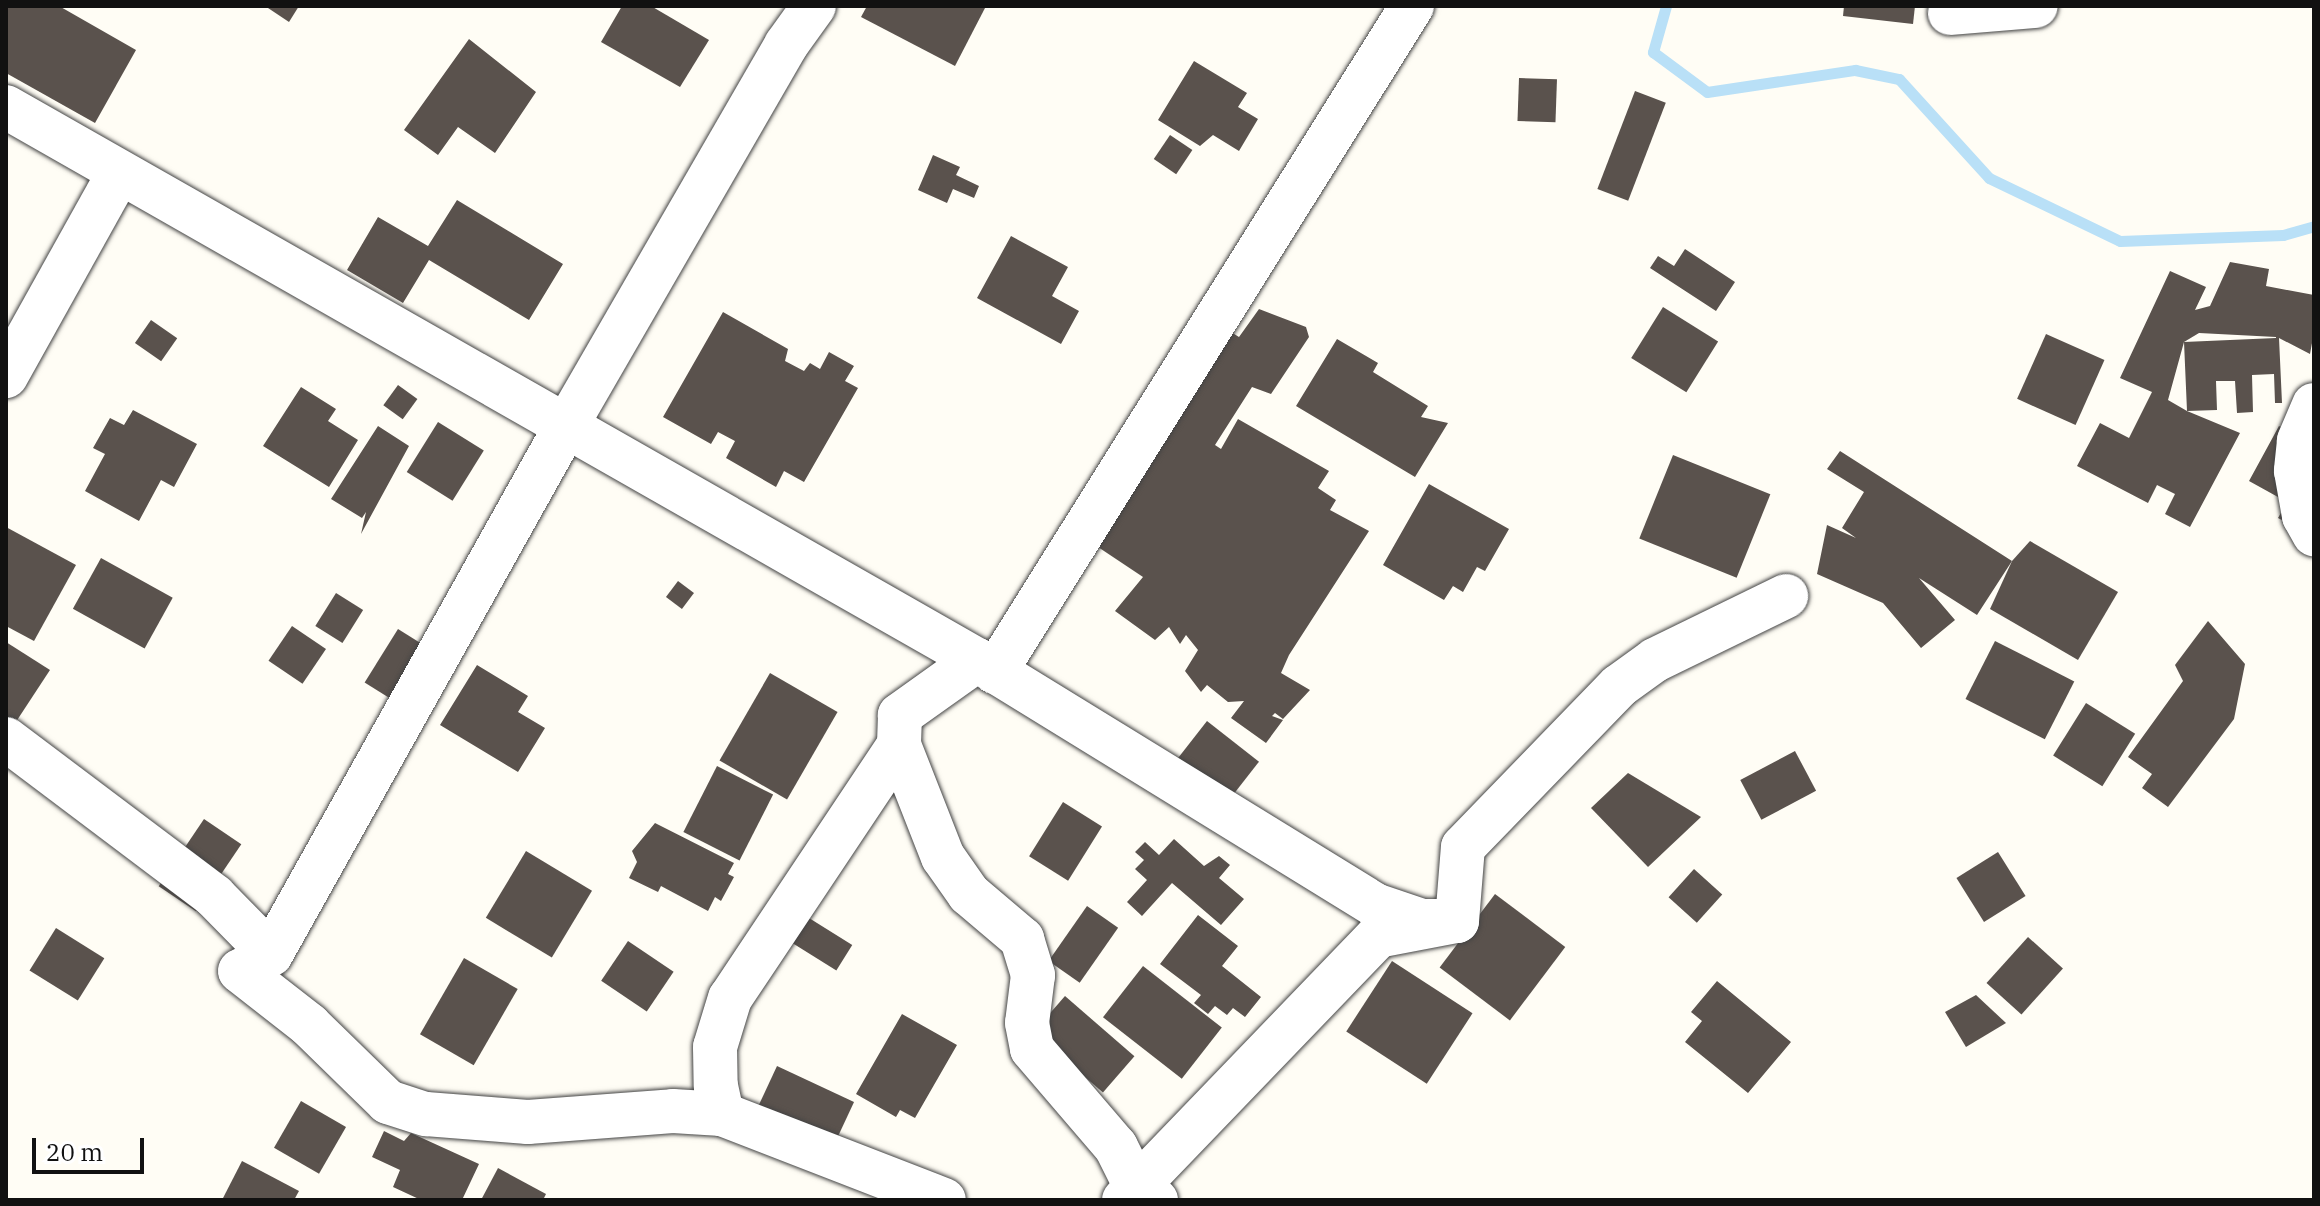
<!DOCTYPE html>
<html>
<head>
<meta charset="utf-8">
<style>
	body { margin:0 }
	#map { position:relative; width:2320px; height:1206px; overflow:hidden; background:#fffdf5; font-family:"IBM Plex Serif",serif }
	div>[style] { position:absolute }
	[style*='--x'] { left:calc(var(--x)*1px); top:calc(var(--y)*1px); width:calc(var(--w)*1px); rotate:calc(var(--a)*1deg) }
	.stream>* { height:11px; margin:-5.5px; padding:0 5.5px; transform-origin:5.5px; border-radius:5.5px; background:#b9e0f7 }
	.building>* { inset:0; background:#5a524d; transform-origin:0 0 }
	.roads { filter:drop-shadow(0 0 2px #444) drop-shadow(0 0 2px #444) }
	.street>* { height:44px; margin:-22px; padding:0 22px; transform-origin:22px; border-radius:22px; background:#fff }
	span { translate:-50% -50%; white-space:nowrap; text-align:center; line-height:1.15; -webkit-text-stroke:8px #fff; paint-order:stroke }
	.frame { position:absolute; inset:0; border:8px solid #111; pointer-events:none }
	.scale { position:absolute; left:32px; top:1138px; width:112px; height:36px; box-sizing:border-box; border:4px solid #111; border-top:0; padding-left:10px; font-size:24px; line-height:28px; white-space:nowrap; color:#111; -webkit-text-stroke:6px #fff; paint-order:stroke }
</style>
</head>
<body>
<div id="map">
	<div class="stream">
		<i style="--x:1666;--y:6;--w:48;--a:105.8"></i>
		<i style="--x:1653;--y:52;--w:67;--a:36.5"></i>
		<i style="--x:1707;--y:92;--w:150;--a:-8.5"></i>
		<i style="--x:1855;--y:70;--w:45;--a:11.6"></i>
		<i style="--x:1899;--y:79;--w:134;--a:47.7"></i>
		<i style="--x:1989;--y:178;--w:145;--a:25.7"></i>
		<i style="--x:2120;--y:241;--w:163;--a:-2.1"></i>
		<i style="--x:2283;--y:235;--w:32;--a:-16"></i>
	</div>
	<div class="building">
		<i style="clip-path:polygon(6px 6px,59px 6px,136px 50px,95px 123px,6px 73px)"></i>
		<i style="clip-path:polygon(265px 6px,299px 6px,289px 22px)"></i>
		<i style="clip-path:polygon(622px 6px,651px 6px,709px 40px,680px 87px,601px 42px)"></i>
		<i style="clip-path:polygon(867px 6px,982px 6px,985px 8px,955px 66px,861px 17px)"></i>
		<i style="clip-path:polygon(1844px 6px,1915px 6px,1913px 24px,1843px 16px)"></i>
		<i style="clip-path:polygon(469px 39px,536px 92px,495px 153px,458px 127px,438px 155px,404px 130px)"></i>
		<i style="clip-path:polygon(1194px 61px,1247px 93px,1238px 107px,1258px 119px,1239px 151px,1213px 135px,1200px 146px,1158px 120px)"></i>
		<i style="left:1519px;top:78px;width:38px;height:43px;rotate:2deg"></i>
		<i style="left:1635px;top:91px;width:33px;height:105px;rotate:21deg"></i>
		<i style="left:1170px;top:135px;width:27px;height:29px;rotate:34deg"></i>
		<i style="clip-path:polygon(933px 155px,960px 167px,956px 175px,979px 186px,974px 198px,953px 189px,947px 203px,918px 190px)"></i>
		<i style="clip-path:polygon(457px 200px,563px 264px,529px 320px,429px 260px,403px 303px,347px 270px,378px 217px,428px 246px)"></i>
		<i style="clip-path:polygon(1011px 236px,1068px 267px,1052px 296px,1079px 311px,1061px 344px,977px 298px)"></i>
		<i style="clip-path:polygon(1685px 249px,1735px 282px,1716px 311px,1650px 268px,1658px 256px,1674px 266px)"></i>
		<i style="clip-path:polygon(evenodd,2230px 262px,2269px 269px,2266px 286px,2314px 295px,2314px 332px,2310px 354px,2279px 338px,2282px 403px,2275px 403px,2274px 374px,2252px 375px,2253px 412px,2237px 413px,2235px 381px,2216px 381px,2217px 410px,2187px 411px,2184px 342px,2168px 400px,2187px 411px,2240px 433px,2190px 527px,2165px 514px,2175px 494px,2157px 485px,2148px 503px,2077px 466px,2100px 423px,2129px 438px,2152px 392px,2120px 378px,2170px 271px,2206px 287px,2195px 310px,2210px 306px,2230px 262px,2199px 333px,2276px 337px,2276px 338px,2184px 342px,2199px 333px)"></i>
		<i style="left:1663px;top:307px;width:65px;height:60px;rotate:32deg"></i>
		<i style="clip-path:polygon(1259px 309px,1306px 327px,1309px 337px,1271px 394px,1252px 387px,1215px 445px,1221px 449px,1238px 419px,1329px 471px,1318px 488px,1336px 500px,1330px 510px,1369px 531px,1289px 655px,1281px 673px,1310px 690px,1283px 719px,1275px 713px,1272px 716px,1283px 720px,1266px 743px,1231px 718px,1244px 701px,1228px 702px,1207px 685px,1201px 692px,1185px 671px,1198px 650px,1186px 635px,1180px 644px,1169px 627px,1155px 640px,1115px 611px,1143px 577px,1089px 541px,1226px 329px,1239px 337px)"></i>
		<i style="clip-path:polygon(723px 312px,788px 349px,785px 361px,804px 371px,810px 363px,820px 369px,829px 352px,854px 366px,845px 381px,858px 388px,804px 482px,784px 471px,776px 487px,726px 458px,735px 441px,718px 432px,711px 444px,663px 417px)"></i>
		<i style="left:151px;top:320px;width:32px;height:28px;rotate:35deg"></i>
		<i style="left:2046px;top:334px;width:64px;height:71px;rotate:24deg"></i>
		<i style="clip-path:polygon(1337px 339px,1378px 363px,1373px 372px,1428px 406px,1421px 417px,1448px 423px,1415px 477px,1296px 406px)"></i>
		<i style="left:398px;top:385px;width:24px;height:25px;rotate:36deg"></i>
		<i style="clip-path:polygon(301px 387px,336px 409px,328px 421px,358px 440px,329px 487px,263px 446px)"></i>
		<i style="clip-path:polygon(133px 410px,197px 444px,174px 487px,161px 480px,139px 521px,85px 491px,105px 454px,93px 448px,110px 418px,124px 425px)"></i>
		<i style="left:438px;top:422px;width:54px;height:59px;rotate:32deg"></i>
		<i style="clip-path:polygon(378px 426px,409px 446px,361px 534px,366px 512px,362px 518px,331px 499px)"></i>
		<i style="clip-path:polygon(2279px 426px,2314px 445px,2303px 531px,2278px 518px,2287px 502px,2249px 481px)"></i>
		<i style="clip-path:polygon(1840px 451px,2012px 561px,1977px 615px,1919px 578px,1955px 620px,1921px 648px,1883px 603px,1817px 574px,1827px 525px,1856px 538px,1842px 528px,1864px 492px,1827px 469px)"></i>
		<i style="left:1673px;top:455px;width:105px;height:90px;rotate:22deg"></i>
		<i style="clip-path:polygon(1429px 484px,1509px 529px,1485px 571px,1477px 567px,1463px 592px,1453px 586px,1444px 600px,1383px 565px)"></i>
		<i style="clip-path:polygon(6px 527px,76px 565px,34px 641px,6px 626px)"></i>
		<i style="clip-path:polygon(2030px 541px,2118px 592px,2078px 660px,1990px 609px,2012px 561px)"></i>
		<i style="left:101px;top:558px;width:82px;height:58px;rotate:29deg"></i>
		<i style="left:678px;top:581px;width:20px;height:20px;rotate:37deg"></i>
		<i style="left:336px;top:593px;width:32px;height:39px;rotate:32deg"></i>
		<i style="clip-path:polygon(2208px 621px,2245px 664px,2234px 719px,2168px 807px,2142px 788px,2152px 774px,2128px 757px,2183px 681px,2175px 665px)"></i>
		<i style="left:292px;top:626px;width:41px;height:42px;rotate:34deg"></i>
		<i style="left:398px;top:629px;width:58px;height:63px;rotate:32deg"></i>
		<i style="left:1995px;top:641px;width:89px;height:65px;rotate:27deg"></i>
		<i style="clip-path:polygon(6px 642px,50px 670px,6px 737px)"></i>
		<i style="clip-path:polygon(477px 665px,528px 696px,518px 712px,545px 728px,518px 772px,440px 725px)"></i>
		<i style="left:770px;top:673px;width:78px;height:101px;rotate:30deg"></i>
		<i style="left:2086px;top:703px;width:58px;height:62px;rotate:32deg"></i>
		<i style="left:1207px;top:721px;width:66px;height:67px;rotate:38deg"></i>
		<i style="left:1795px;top:751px;width:45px;height:62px;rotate:62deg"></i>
		<i style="left:717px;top:766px;width:63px;height:74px;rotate:27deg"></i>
		<i style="clip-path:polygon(1628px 773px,1701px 817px,1648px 867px,1591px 808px)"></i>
		<i style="left:1063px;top:802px;width:46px;height:64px;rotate:32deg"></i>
		<i style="left:204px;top:819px;width:45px;height:81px;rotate:34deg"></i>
		<i style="clip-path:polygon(655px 823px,734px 863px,728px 874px,734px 877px,721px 901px,715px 897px,708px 911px,661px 886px,658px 892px,629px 878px,637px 862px,632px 851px)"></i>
		<i style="clip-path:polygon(1174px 839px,1204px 866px,1219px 856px,1230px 865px,1219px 878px,1244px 899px,1221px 925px,1172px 883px,1142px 916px,1127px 902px,1147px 880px,1135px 869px,1144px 860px,1135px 852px,1145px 842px,1159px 855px)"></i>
		<i style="left:526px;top:851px;width:77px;height:78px;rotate:31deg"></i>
		<i style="left:1998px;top:852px;width:52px;height:49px;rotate:58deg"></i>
		<i style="left:1694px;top:869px;width:38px;height:38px;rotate:42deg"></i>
		<i style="left:1495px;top:894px;width:88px;height:92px;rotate:37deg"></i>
		<i style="left:1087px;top:906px;width:38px;height:67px;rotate:35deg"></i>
		<i style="clip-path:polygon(1198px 915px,1238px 946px,1222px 966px,1261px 997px,1245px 1017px,1233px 1008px,1227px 1015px,1215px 1006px,1208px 1014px,1194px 1003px,1201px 995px,1160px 964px)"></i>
		<i style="left:809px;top:918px;width:51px;height:30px;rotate:32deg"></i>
		<i style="left:56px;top:928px;width:57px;height:50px;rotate:32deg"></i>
		<i style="left:2028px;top:937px;width:47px;height:62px;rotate:42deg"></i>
		<i style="left:628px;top:941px;width:55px;height:48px;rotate:34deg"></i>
		<i style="left:464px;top:958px;width:62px;height:88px;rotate:30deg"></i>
		<i style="left:1392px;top:961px;width:96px;height:84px;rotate:33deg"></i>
		<i style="left:1143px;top:966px;width:100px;height:65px;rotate:38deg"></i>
		<i style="clip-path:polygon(1717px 981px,1791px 1042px,1748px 1093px,1685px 1042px,1702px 1021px,1691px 1012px)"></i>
		<i style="clip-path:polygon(1976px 995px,2006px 1023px,1966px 1047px,1945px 1012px)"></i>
		<i style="left:1065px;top:996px;width:92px;height:48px;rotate:41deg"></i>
		<i style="clip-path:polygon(902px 1014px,957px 1045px,915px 1118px,900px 1110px,896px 1117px,856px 1094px)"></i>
		<i style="left:777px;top:1066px;width:85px;height:53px;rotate:25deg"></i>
		<i style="left:301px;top:1101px;width:52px;height:54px;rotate:30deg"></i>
		<i style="clip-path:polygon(384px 1131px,404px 1141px,411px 1133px,479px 1164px,462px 1200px,421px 1200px,393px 1187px,400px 1170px,372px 1157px)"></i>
		<i style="clip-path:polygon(242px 1161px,299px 1191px,294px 1200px,222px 1200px)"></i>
		<i style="clip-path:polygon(498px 1168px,546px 1194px,543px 1200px,481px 1200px)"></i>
	</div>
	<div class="roads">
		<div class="street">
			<i style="--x:1950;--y:13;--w:86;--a:-4.7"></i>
			<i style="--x:6;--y:107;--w:1117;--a:29.66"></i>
			<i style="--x:977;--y:660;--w:467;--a:31.6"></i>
			<i style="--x:1375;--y:905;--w:50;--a:18.8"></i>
			<i style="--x:1422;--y:921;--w:35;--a:0"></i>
			<i style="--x:6;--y:376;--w:232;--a:-60.9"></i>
			<i style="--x:2314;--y:405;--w:39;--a:113"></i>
			<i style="--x:2299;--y:441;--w:30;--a:96"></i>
			<i style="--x:2296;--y:471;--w:46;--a:79.9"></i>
			<i style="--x:2304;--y:516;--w:21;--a:61"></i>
			<i style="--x:977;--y:660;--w:95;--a:144.5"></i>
			<i style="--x:900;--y:715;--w:30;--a:92"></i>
			<i style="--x:899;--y:745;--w:120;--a:68.6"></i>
			<i style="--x:943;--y:857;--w:45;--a:54.9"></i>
			<i style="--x:969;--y:894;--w:70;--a:40.3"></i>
			<i style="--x:1022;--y:939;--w:38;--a:73"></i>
			<i style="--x:1033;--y:975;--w:48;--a:97.1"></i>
			<i style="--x:1027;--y:1023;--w:26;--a:79"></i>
			<i style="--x:1032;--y:1049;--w:129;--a:49.4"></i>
			<i style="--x:1116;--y:1147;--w:42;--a:63.4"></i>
			<i style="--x:1135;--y:1185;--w:26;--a:36"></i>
			<i style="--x:995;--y:672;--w:786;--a:-57.95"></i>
			<i style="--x:6;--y:739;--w:261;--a:37"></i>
			<i style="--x:214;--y:896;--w:81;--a:45.5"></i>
			<i style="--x:271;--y:954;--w:35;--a:151"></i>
			<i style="--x:240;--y:971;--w:88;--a:38"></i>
			<i style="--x:309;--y:1025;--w:110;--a:44.3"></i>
			<i style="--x:388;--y:1102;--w:40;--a:18"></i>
			<i style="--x:426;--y:1114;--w:102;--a:4.5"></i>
			<i style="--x:528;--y:1122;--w:145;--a:-4.3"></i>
			<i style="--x:673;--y:1111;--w:49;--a:3.5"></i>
			<i style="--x:899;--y:745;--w:304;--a:123.7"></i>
			<i style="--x:730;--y:998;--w:51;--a:107"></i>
			<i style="--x:715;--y:1047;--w:39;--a:89"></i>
			<i style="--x:716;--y:1086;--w:29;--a:78"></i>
			<i style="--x:722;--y:1114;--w:238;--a:21.2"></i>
			<i style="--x:271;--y:954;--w:603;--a:-60.8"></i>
			<i style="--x:565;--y:428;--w:442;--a:-60"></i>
			<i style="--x:786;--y:45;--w:48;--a:-54.3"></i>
			<i style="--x:1124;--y:1200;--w:366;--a:-46.1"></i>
			<i style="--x:1378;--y:936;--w:80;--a:-10.8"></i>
			<i style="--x:1457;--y:921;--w:74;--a:-85.4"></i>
			<i style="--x:1463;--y:847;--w:224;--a:-45.9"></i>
			<i style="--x:1619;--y:686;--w:44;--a:-35.8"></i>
			<i style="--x:1655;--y:660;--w:146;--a:-26"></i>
		</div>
	</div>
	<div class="frame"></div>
	<div class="scale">20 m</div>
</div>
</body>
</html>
